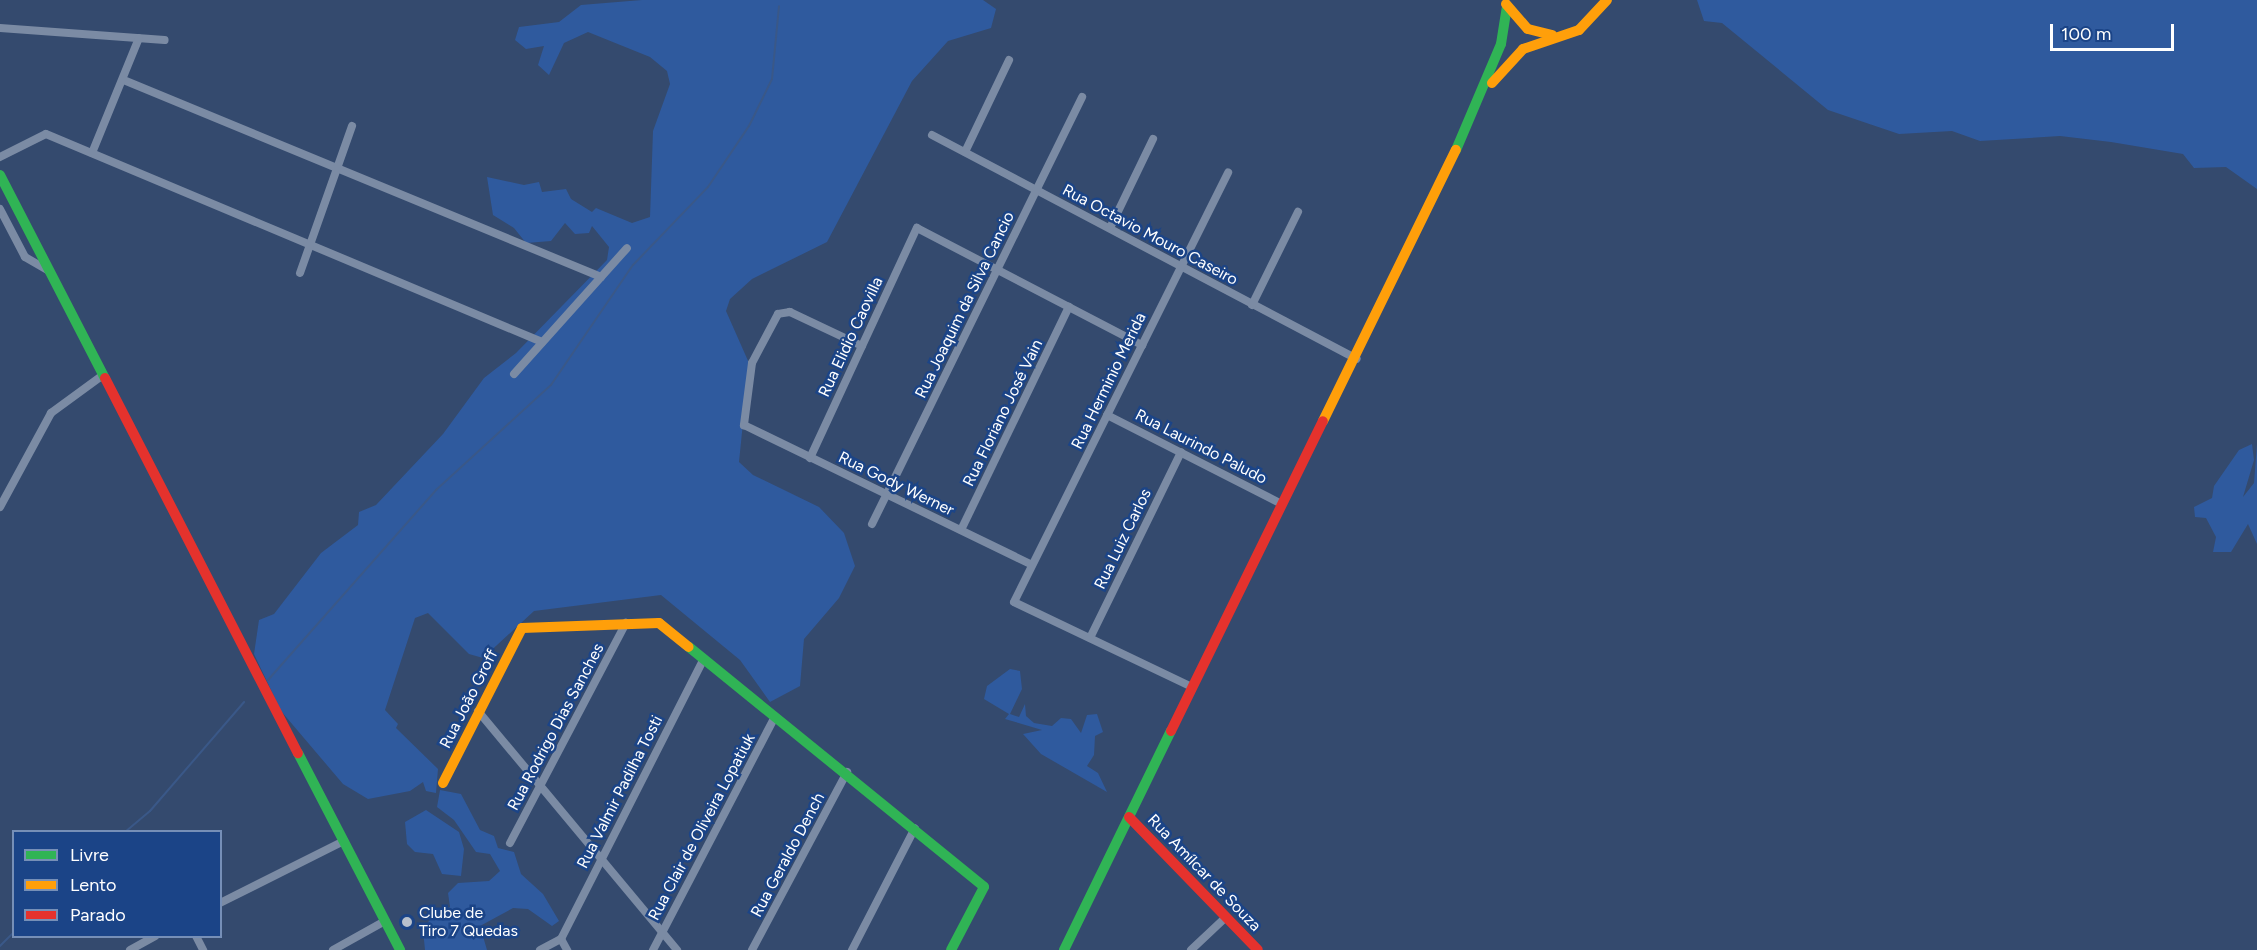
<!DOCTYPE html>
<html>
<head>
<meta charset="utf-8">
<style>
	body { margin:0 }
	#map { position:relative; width:2257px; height:950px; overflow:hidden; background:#344a6e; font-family:Figtree,sans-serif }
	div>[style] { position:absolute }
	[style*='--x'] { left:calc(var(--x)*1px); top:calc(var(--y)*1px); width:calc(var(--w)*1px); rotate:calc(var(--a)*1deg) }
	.green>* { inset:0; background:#2f5a9e }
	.stream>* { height:2px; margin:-1px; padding:0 1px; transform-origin:1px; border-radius:1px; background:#3a5888 }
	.street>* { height:8px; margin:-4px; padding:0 4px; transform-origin:4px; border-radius:4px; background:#7b8ba4 }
	.fast>* { height:10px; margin:-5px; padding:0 5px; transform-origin:5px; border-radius:5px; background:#30b455 }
	.slow>* { height:10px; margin:-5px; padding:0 5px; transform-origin:5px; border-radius:5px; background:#ff9f0a }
	.jam>* { height:10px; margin:-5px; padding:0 5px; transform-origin:5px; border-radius:5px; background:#e5322d }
	.dots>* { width:16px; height:16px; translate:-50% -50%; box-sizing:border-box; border:3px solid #1b4487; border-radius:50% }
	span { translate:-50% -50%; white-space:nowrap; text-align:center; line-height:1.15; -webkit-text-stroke:5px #1b4487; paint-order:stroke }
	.street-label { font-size:16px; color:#fff }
	.poi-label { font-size:16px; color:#fff }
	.left { translate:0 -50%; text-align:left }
	.legend { position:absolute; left:12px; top:830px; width:210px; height:108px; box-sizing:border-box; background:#1b4487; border:2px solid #768fb7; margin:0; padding:8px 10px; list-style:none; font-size:18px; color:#fff }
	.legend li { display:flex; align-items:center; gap:12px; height:30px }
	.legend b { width:30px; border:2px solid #768fb7 }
	.scale { position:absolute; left:2050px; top:24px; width:124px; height:27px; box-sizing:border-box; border:3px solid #fff; border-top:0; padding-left:8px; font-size:18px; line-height:21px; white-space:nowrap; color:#fff; -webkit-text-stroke:4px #1b4487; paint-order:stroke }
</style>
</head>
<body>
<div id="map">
	<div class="green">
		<i style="clip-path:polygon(642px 0,983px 0,996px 9px,991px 28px,948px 41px,912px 81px,827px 242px,752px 279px,730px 299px,726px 311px,749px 363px,739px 462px,753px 475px,819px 507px,844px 533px,855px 566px,839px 598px,804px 639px,800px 686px,770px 702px,740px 660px,661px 595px,534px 611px,483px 658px,469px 654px,428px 613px,415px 618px,385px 710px,398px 724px,396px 728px,438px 769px,436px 793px,426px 791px,423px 782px,410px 791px,368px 799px,343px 784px,281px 711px,254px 654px,259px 620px,274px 614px,321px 553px,358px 525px,359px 512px,376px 505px,443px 434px,484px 378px,516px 353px,607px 260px,609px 247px,592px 226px,589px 233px,575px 234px,565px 223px,551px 241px,526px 243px,514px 228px,493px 215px,487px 177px,524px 185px,539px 182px,542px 192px,566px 189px,571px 199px,592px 212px,596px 208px,632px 223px,650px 217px,653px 131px,670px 84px,667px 71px,650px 57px,588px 32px,564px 43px,549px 75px,538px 65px,544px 46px,526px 49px,515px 40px,519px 27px,559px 22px,581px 5px)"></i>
		<i style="clip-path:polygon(1697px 0,2257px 0,2257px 189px,2226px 167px,2194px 168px,2183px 154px,2111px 142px,2060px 136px,1980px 141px,1952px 131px,1899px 134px,1828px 110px,1722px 23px,1704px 21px)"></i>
		<i style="clip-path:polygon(2252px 444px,2254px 460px,2243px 497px,2254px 483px,2257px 444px,2257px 544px,2248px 524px,2231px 552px,2213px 552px,2216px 537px,2206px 518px,2195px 517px,2194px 507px,2212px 498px,2214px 486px,2239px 450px)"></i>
		<i style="clip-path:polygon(1010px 669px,1020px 671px,1022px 689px,1010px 714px,1019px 717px,1025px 704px,1026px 716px,1034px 723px,1052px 726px,1061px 718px,1071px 719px,1081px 733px,1087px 715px,1097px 714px,1103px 732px,1095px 736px,1094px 755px,1087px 766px,1098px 773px,1107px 792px,1041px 754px,1023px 734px,1042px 730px,1005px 719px,1009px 714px,984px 699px,987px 686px)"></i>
		<i style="clip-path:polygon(440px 790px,461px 794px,480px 830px,494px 836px,498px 848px,514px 852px,521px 874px,543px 894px,559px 921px,552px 926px,528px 909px,513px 908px,480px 926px,487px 950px,425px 950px,423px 930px,432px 916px,450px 907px,448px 893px,458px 883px,489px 881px,500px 871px,490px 854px,476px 852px,454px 820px,437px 807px)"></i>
		<i style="clip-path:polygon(426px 810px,459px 832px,464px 849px,461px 876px,442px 874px,433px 854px,415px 852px,407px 844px,405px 822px)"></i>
	</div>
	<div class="stream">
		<i style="--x:268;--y:680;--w:254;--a:-48.5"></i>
		<i style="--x:436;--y:490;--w:156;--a:-42.4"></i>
		<i style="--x:551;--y:385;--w:145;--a:-55.7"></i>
		<i style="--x:633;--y:265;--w:108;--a:-46.1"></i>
		<i style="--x:708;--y:187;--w:73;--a:-56.1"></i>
		<i style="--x:749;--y:126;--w:52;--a:-63.9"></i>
		<i style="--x:772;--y:79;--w:73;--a:-84.5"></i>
		<i style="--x:125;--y:832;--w:33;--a:-40"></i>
		<i style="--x:150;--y:811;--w:144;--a:-49.2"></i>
		<i style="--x:0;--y:946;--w:20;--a:-45"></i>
	</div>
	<div class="street">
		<i style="--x:0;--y:28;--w:165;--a:4.2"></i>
		<i style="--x:126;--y:81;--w:514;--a:22.42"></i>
		<i style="--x:932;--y:135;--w:480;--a:27.8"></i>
		<i style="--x:965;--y:152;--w:102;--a:-64.4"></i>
		<i style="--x:92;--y:153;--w:124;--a:-67.8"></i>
		<i style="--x:0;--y:157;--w:51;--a:-26.6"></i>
		<i style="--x:46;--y:134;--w:538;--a:22.75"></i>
		<i style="--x:0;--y:209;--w:54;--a:62.5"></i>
		<i style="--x:25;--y:257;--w:28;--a:30"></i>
		<i style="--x:1110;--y:228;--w:99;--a:-64.2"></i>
		<i style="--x:300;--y:273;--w:156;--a:-70.5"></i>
		<i style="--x:1252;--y:305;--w:104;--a:-63.7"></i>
		<i style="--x:862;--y:346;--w:80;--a:-154.7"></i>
		<i style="--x:790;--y:312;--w:12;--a:171"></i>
		<i style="--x:778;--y:314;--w:55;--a:118"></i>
		<i style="--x:752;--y:363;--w:63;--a:97.4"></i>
		<i style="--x:744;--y:425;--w:320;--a:25.9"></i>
		<i style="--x:514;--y:374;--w:169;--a:-48.1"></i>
		<i style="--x:1107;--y:415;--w:196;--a:27"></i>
		<i style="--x:810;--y:458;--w:254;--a:-65.1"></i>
		<i style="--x:917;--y:228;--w:254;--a:27.5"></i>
		<i style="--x:0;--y:507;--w:107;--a:-61.5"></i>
		<i style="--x:51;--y:413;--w:64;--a:-36.2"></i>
		<i style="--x:872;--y:524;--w:476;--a:-63.8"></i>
		<i style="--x:961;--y:530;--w:248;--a:-64.2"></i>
		<i style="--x:1090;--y:638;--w:207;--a:-63.9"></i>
		<i style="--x:1192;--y:687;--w:197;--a:-154.5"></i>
		<i style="--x:1014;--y:602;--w:480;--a:-63.5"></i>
		<i style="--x:478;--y:711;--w:311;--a:50.2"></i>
		<i style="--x:510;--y:843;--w:249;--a:-62.2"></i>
		<i style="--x:220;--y:903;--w:139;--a:-26.6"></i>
		<i style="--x:196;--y:936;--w:16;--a:63"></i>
		<i style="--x:561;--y:939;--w:315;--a:-63"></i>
		<i style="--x:561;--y:939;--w:13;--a:61"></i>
		<i style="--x:130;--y:950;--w:29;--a:-29"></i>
		<i style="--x:333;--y:950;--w:60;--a:-29.1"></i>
		<i style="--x:540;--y:950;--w:24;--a:-28"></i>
		<i style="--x:653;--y:950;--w:263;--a:-62.4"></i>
		<i style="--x:752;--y:950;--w:202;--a:-61.9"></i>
		<i style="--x:852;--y:950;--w:137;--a:-62.7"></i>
		<i style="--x:1191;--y:950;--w:48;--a:-43.3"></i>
	</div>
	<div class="fast">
		<i style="--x:1456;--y:150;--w:115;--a:-67"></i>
		<i style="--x:1501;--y:44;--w:36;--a:-81"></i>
		<i style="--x:0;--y:175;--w:229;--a:62.7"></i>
		<i style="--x:689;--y:647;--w:380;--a:39.1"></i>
		<i style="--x:984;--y:887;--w:71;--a:117.6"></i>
		<i style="--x:298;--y:753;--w:222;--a:62.6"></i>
		<i style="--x:1064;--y:950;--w:244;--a:-64"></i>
	</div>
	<div class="slow">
		<i style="--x:1506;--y:4;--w:33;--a:49"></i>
		<i style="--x:1528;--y:29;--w:25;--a:14"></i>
		<i style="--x:1492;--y:83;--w:46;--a:-47.6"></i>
		<i style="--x:1523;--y:49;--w:59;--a:-18.7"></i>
		<i style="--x:1579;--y:30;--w:41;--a:-47"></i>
		<i style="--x:1323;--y:421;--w:302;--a:-63.9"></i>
		<i style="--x:443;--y:783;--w:174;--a:-63"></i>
		<i style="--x:522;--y:628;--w:137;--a:-2.1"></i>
		<i style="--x:659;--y:623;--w:38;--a:39"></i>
	</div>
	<div class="jam">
		<i style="--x:105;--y:378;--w:422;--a:62.8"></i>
		<i style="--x:1171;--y:731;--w:345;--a:-63.9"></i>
		<i style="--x:1129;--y:817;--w:185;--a:45.9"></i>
	</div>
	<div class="dots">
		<i style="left:407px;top:922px;background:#b8c0cc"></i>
	</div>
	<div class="street-label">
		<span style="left:1150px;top:235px;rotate:28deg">Rua Octavio Mouro Caseiro</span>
		<span style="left:965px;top:305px;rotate:-64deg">Rua Joaquim da Silva Cancio</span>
		<span style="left:851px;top:337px;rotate:-65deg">Rua Elidio Caovilla</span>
		<span style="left:1109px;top:381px;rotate:-64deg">Rua Herminio Merida</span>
		<span style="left:1003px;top:413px;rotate:-64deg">Rua Floriano José Vain</span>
		<span style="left:1201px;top:447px;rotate:27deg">Rua Laurindo Paludo</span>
		<span style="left:896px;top:484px;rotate:26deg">Rua Gody Werner</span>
		<span style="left:1123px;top:539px;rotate:-64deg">Rua Luiz Carlos</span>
		<span style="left:469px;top:699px;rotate:-63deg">Rua João Groff</span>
		<span style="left:556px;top:727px;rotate:-62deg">Rua Rodrigo Dias Sanches</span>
		<span style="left:620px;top:792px;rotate:-63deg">Rua Valmir Padilha Tosti</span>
		<span style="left:702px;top:827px;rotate:-62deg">Rua Clair de Oliveira Lopatiuk</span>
		<span style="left:788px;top:855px;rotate:-62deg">Rua Geraldo Dench</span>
		<span style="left:1204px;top:873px;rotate:46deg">Rua Amílcar de Souza</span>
	</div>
	<div class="poi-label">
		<span class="left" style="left:419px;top:922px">Clube de<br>Tiro 7 Quedas</span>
	</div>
	<ul class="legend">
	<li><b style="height:8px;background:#30b455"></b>Livre</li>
	<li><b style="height:8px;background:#ff9f0a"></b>Lento</li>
	<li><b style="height:8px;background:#e5322d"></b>Parado</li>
	</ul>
	<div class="scale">100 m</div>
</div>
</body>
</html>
